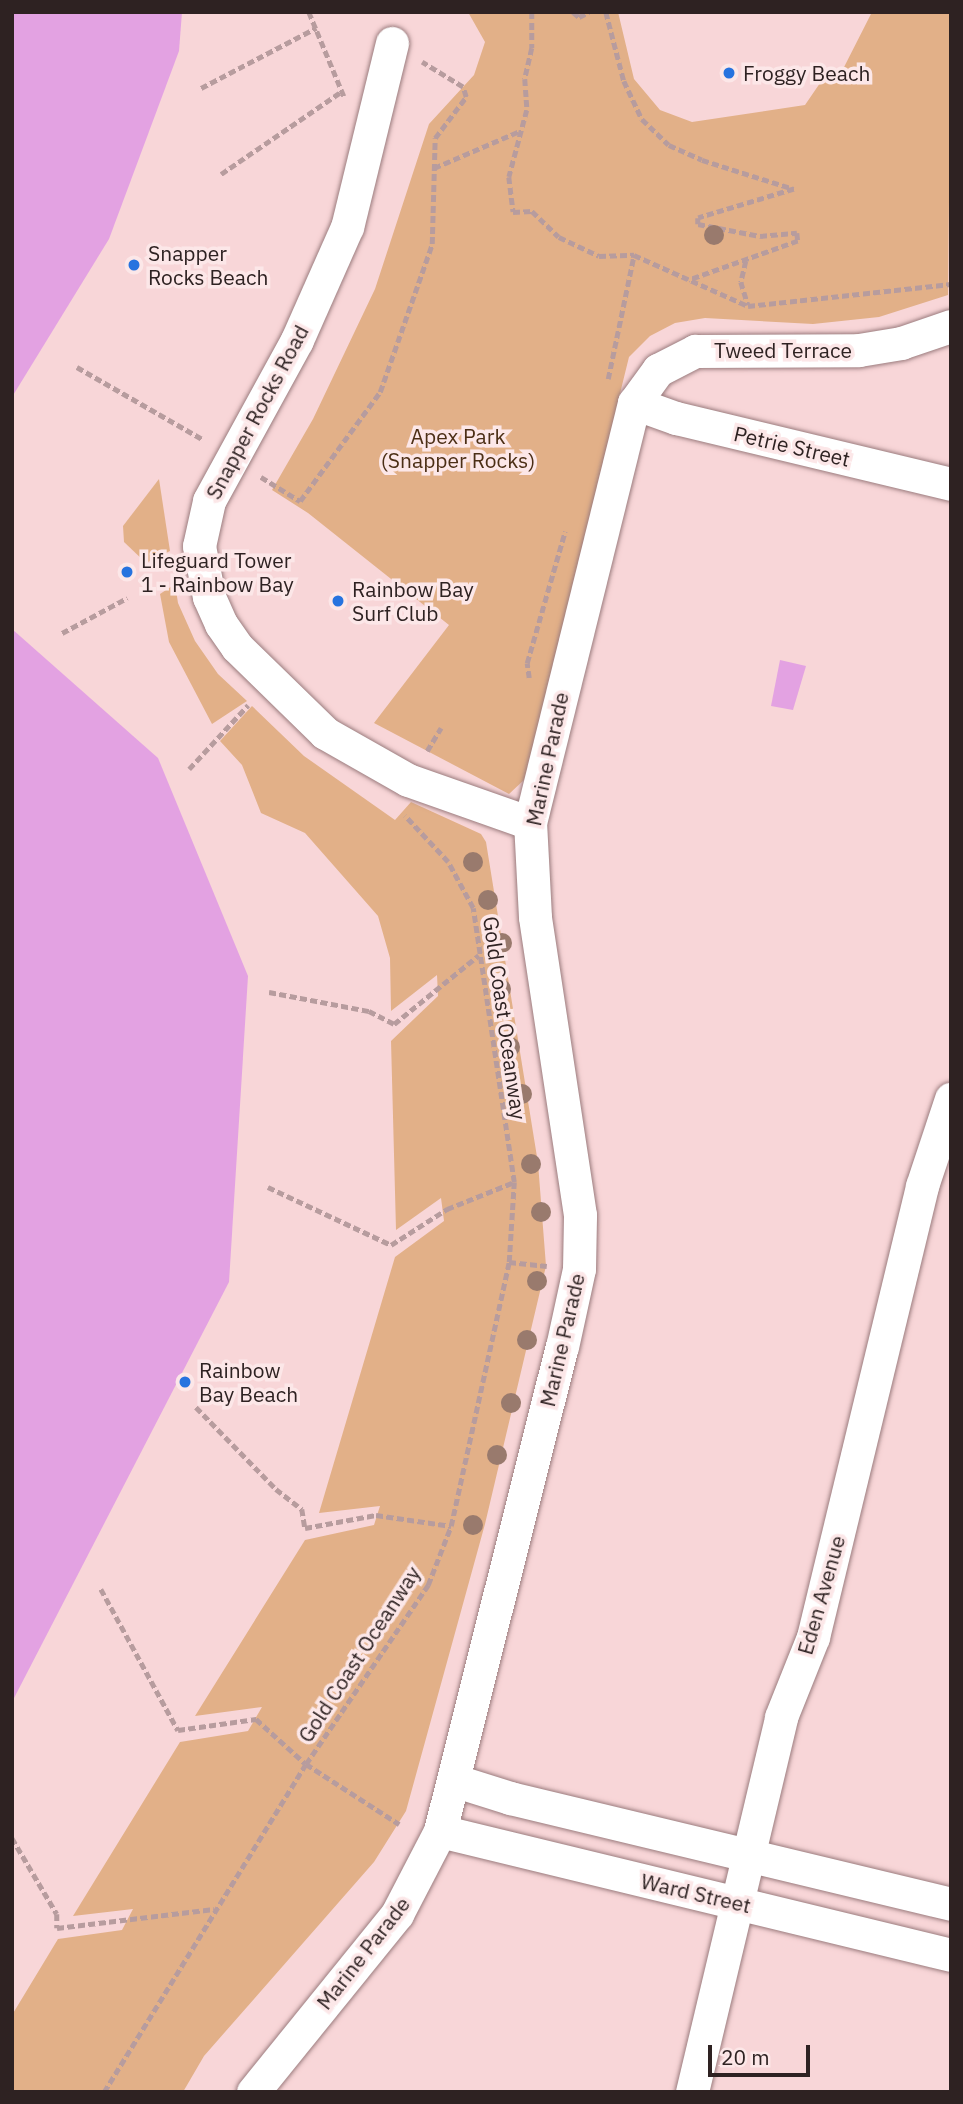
<!DOCTYPE html>
<html>
<head>
<meta charset="utf-8">
<style>
	body { margin:0 }
	#map { position:relative; width:963px; height:2104px; overflow:hidden; background:#f8d6d8; font-family:"IBM Plex Sans",sans-serif }
	div>[style] { position:absolute }
	[style*='--x'] { left:calc(var(--x)*1px); top:calc(var(--y)*1px); width:calc(var(--w)*1px); rotate:calc(var(--a)*1deg) }
	.green>* { inset:0; background:#e2b088 }
	.water>* { inset:0; background:#e3a2e2 }
	.path>* { height:4.5px; margin-top:-2.25px; transform-origin:0; background:repeating-linear-gradient(90deg,#b79c9e 0 7px,transparent 0 10.5px) }
	.roads { filter:drop-shadow(0 0 2px #9b7c7e) drop-shadow(0 0 2px #9b7c7e) }
	.minor>* { height:33px; margin:-16.5px; padding:0 16.5px; transform-origin:16.5px; border-radius:16.5px; background:#fff }
	.trees>* { width:20px; height:20px; margin:-10px; border-radius:50%; background:#997a6d }
	.dots>* { width:19px; height:19px; translate:-50% -50%; box-sizing:border-box; border:4px solid #fce7e8; border-radius:50% }
	span { translate:-50% -50%; white-space:nowrap; text-align:center; line-height:1.15; -webkit-text-stroke:7px #fce7e8; paint-order:stroke }
	.poi-label { font-size:21px; color:#2e2222 }
	.left { translate:0 -50%; text-align:left }
	.street-label { font-size:21px; color:#2e2222 }
	.park-label { font-size:21px; color:#4c2f16 }
	.frame { position:absolute; inset:0; border:14px solid #2e2222; pointer-events:none }
	.scale { position:absolute; left:708px; top:2045px; width:102px; height:32px; box-sizing:border-box; border:4px solid #2e2222; border-top:0; padding-left:9px; font-size:21px; line-height:24px; white-space:nowrap; color:#2e2222; -webkit-text-stroke:5px #fce7e8; paint-order:stroke }
</style>
</head>
<body>
<div id="map">
	<div class="green">
		<i style="clip-path:polygon(468px 12px,618px 12px,634px 79px,660px 110px,692px 122px,805px 105px,831px 67px,840px 75px,872px 12px,951px 12px,948px 295px,879px 317px,813px 324px,705px 318px,675px 323px,650px 336px,629px 357px,525px 779px,509px 794px,374px 723px,449px 625px,308px 513px,272px 490px,313px 419px,375px 289px,429px 124px,474px 75px,485px 42px)"></i>
		<i style="clip-path:polygon(159px 479px,170px 551px,146px 563px,124px 542px,123px 526px)"></i>
		<i style="clip-path:polygon(175px 584px,178px 603px,195px 641px,218px 674px,247px 701px,212px 724px,169px 642px,160px 594px)"></i>
		<i style="clip-path:polygon(252px 706px,304px 756px,395px 820px,411px 802px,481px 834px,486px 842px,538px 1163px,546px 1266px,485px 1524px,406px 1811px,374px 1862px,204px 2056px,183px 2092px,12px 2092px,12px 2015px,58px 1939px,122px 1930px,133px 1909px,73px 1916px,180px 1742px,248px 1731px,262px 1707px,195px 1716px,305px 1540px,374px 1525px,380px 1506px,319px 1513px,395px 1257px,444px 1221px,441px 1198px,396px 1230px,391px 1041px,438px 996px,437px 975px,391px 1011px,390px 958px,378px 916px,305px 833px,261px 813px,242px 765px,220px 741px)"></i>
	</div>
	<div class="water">
		<i style="clip-path:polygon(12px 12px,182px 12px,179px 51px,109px 239px,12px 397px)"></i>
		<i style="clip-path:polygon(12px 629px,158px 758px,248px 976px,229px 1282px,12px 1702px)"></i>
		<i style="clip-path:polygon(780px 660px,806px 666px,793px 710px,771px 706px)"></i>
	</div>
	<div class="path">
		<i style="--x:309;--y:12;--w:91;--a:67.4"></i>
		<i style="--x:532;--y:12;--w:36;--a:90"></i>
		<i style="--x:532;--y:48;--w:32;--a:103"></i>
		<i style="--x:525;--y:79;--w:31;--a:86"></i>
		<i style="--x:527;--y:110;--w:69;--a:105"></i>
		<i style="--x:509;--y:177;--w:35;--a:83"></i>
		<i style="--x:513;--y:212;--w:19;--a:-3"></i>
		<i style="--x:532;--y:211;--w:37;--a:44"></i>
		<i style="--x:559;--y:237;--w:44;--a:25.4"></i>
		<i style="--x:599;--y:256;--w:35;--a:-2"></i>
		<i style="--x:634;--y:255;--w:125;--a:24.1"></i>
		<i style="--x:748;--y:306;--w:204;--a:-6.2"></i>
		<i style="--x:573;--y:12;--w:8;--a:40"></i>
		<i style="--x:579;--y:17;--w:11;--a:-27"></i>
		<i style="--x:606;--y:12;--w:71;--a:75.4"></i>
		<i style="--x:624;--y:81;--w:42;--a:64.7"></i>
		<i style="--x:642;--y:119;--w:37;--a:44"></i>
		<i style="--x:669;--y:145;--w:36;--a:24"></i>
		<i style="--x:702;--y:160;--w:96;--a:17.5"></i>
		<i style="--x:794;--y:189;--w:100;--a:163.2"></i>
		<i style="--x:698;--y:218;--w:6;--a:90"></i>
		<i style="--x:698;--y:224;--w:63;--a:11"></i>
		<i style="--x:760;--y:236;--w:37;--a:-5"></i>
		<i style="--x:797;--y:233;--w:8;--a:83"></i>
		<i style="--x:798;--y:241;--w:116;--a:160.3"></i>
		<i style="--x:201;--y:88;--w:130;--a:-27.6"></i>
		<i style="--x:434;--y:168;--w:94;--a:-23.3"></i>
		<i style="--x:221;--y:174;--w:147;--a:-34.4"></i>
		<i style="--x:746;--y:261;--w:22;--a:103"></i>
		<i style="--x:741;--y:282;--w:24;--a:73"></i>
		<i style="--x:77;--y:367;--w:144;--a:29.9"></i>
		<i style="--x:608;--y:379;--w:127;--a:-78.2"></i>
		<i style="--x:261;--y:477;--w:46;--a:31.6"></i>
		<i style="--x:300;--y:501;--w:135;--a:-53.7"></i>
		<i style="--x:380;--y:392;--w:157;--a:-70.6"></i>
		<i style="--x:432;--y:244;--w:106;--a:-88.4"></i>
		<i style="--x:435;--y:138;--w:51;--a:-52.9"></i>
		<i style="--x:466;--y:97;--w:10;--a:-107"></i>
		<i style="--x:463;--y:87;--w:48;--a:-148.6"></i>
		<i style="--x:62;--y:633;--w:74;--a:-28.3"></i>
		<i style="--x:529;--y:678;--w:15;--a:-98"></i>
		<i style="--x:527;--y:663;--w:137;--a:-73.9"></i>
		<i style="--x:427;--y:751;--w:27;--a:-59"></i>
		<i style="--x:189;--y:769;--w:87;--a:-47.3"></i>
		<i style="--x:269;--y:992;--w:102;--a:10.8"></i>
		<i style="--x:369;--y:1011;--w:28;--a:27"></i>
		<i style="--x:394;--y:1024;--w:109;--a:-39.1"></i>
		<i style="--x:268;--y:1187;--w:136;--a:25.2"></i>
		<i style="--x:391;--y:1245;--w:67;--a:-32.7"></i>
		<i style="--x:447;--y:1209;--w:72;--a:-21.9"></i>
		<i style="--x:509;--y:1262;--w:38;--a:6"></i>
		<i style="--x:196;--y:1407;--w:115;--a:45.7"></i>
		<i style="--x:276;--y:1489;--w:33;--a:38"></i>
		<i style="--x:302;--y:1509;--w:19;--a:81"></i>
		<i style="--x:305;--y:1528;--w:72;--a:-10.4"></i>
		<i style="--x:376;--y:1515;--w:76;--a:8.3"></i>
		<i style="--x:101;--y:1589;--w:161;--a:61.4"></i>
		<i style="--x:178;--y:1730;--w:79;--a:-8"></i>
		<i style="--x:256;--y:1719;--w:67;--a:42"></i>
		<i style="--x:306;--y:1764;--w:111;--a:32.8"></i>
		<i style="--x:12;--y:1838;--w:88;--a:59.4"></i>
		<i style="--x:57;--y:1914;--w:14;--a:90"></i>
		<i style="--x:57;--y:1928;--w:158;--a:-6.9"></i>
		<i style="--x:104;--y:2092;--w:385;--a:-58.4"></i>
		<i style="--x:306;--y:1764;--w:217;--a:-55.7"></i>
		<i style="--x:428;--y:1585;--w:63;--a:-68.7"></i>
		<i style="--x:451;--y:1526;--w:270;--a:-77.6"></i>
		<i style="--x:509;--y:1262;--w:80;--a:-86.4"></i>
		<i style="--x:514;--y:1182;--w:277;--a:-98.5"></i>
		<i style="--x:473;--y:908;--w:52;--a:-118.5"></i>
		<i style="--x:448;--y:862;--w:63;--a:-133.1"></i>
	</div>
	<div class="roads">
		<div class="minor">
			<i style="--x:392;--y:43;--w:189;--a:103.7"></i>
			<i style="--x:347;--y:227;--w:124;--a:113.9"></i>
			<i style="--x:297;--y:340;--w:183;--a:118.7"></i>
			<i style="--x:209;--y:501;--w:46;--a:102.5"></i>
			<i style="--x:199;--y:546;--w:52;--a:78.9"></i>
			<i style="--x:209;--y:597;--w:30;--a:66"></i>
			<i style="--x:221;--y:624;--w:28;--a:55"></i>
			<i style="--x:237;--y:647;--w:123;--a:44.3"></i>
			<i style="--x:325;--y:733;--w:95;--a:29.5"></i>
			<i style="--x:408;--y:780;--w:129;--a:19.4"></i>
			<i style="--x:634;--y:403;--w:45;--a:19.7"></i>
			<i style="--x:676;--y:418;--w:283;--a:13.5"></i>
			<i style="--x:456;--y:1781;--w:57;--a:17.5"></i>
			<i style="--x:510;--y:1798;--w:454;--a:13.5"></i>
			<i style="--x:440;--y:1831;--w:526;--a:13.64"></i>
			<i style="--x:253;--y:2092;--w:229;--a:-51"></i>
			<i style="--x:397;--y:1914;--w:93;--a:-62.6"></i>
			<i style="--x:440;--y:1831;--w:499;--a:-75.9"></i>
			<i style="--x:562;--y:1347;--w:80;--a:-77.7"></i>
			<i style="--x:579;--y:1269;--w:54;--a:-88.9"></i>
			<i style="--x:580;--y:1215;--w:301;--a:-98.6"></i>
			<i style="--x:535;--y:917;--w:94;--a:-93"></i>
			<i style="--x:530;--y:823;--w:433;--a:-76.1"></i>
			<i style="--x:634;--y:403;--w:41;--a:-54"></i>
			<i style="--x:658;--y:370;--w:42;--a:-27.2"></i>
			<i style="--x:695;--y:351;--w:164;--a:-0.3"></i>
			<i style="--x:859;--y:350;--w:43;--a:-9.5"></i>
			<i style="--x:901;--y:343;--w:53;--a:-18.8"></i>
			<i style="--x:692;--y:2092;--w:385;--a:-76.6"></i>
			<i style="--x:781;--y:1717;--w:86;--a:-68.2"></i>
			<i style="--x:813;--y:1637;--w:464;--a:-76.4"></i>
			<i style="--x:922;--y:1186;--w:92;--a:-71.6"></i>
		</div>
	</div>
	<div class="trees">
		<i style="left:714px;top:235px"></i>
		<i style="left:473px;top:862px"></i>
		<i style="left:488px;top:900px"></i>
		<i style="left:502px;top:943px"></i>
		<i style="left:501px;top:989px"></i>
		<i style="left:510px;top:1047px"></i>
		<i style="left:522px;top:1094px"></i>
		<i style="left:531px;top:1164px"></i>
		<i style="left:541px;top:1212px"></i>
		<i style="left:537px;top:1281px"></i>
		<i style="left:527px;top:1340px"></i>
		<i style="left:511px;top:1403px"></i>
		<i style="left:497px;top:1455px"></i>
		<i style="left:473px;top:1525px"></i>
	</div>
	<div class="dots">
		<i style="left:729px;top:73px;background:#2673df"></i>
		<i style="left:134px;top:265px;background:#2673df"></i>
		<i style="left:127px;top:572px;background:#2673df"></i>
		<i style="left:338px;top:601px;background:#2673df"></i>
		<i style="left:185px;top:1382px;background:#2673df"></i>
	</div>
	<div class="poi-label">
		<span class="left" style="left:743px;top:73px">Froggy Beach</span>
		<span class="left" style="left:148px;top:265px">Snapper<br>Rocks Beach</span>
		<span class="left" style="left:141px;top:572px">Lifeguard Tower<br>1 - Rainbow Bay</span>
		<span class="left" style="left:352px;top:601px">Rainbow Bay<br>Surf Club</span>
		<span class="left" style="left:199px;top:1382px">Rainbow<br>Bay Beach</span>
	</div>
	<div class="street-label">
		<span style="left:783px;top:350px">Tweed Terrace</span>
		<span style="left:257px;top:412px;rotate:-62deg">Snapper Rocks Road</span>
		<span style="left:792px;top:446px;rotate:13deg">Petrie Street</span>
		<span style="left:547px;top:759px;rotate:-78deg">Marine Parade</span>
		<span style="left:505px;top:1018px;rotate:82deg">Gold Coast Oceanway</span>
		<span style="left:562px;top:1340px;rotate:-77deg">Marine Parade</span>
		<span style="left:821px;top:1595px;rotate:-74deg">Eden Avenue</span>
		<span style="left:359px;top:1654px;rotate:-57deg">Gold Coast Oceanway</span>
		<span style="left:696px;top:1893px;rotate:13deg">Ward Street</span>
		<span style="left:363px;top:1953px;rotate:-52deg">Marine Parade</span>
	</div>
	<div class="park-label">
		<span style="left:458px;top:448px">Apex Park<br>(Snapper Rocks)</span>
	</div>
	<div class="frame"></div>
	<div class="scale">20 m</div>
</div>
</body>
</html>
